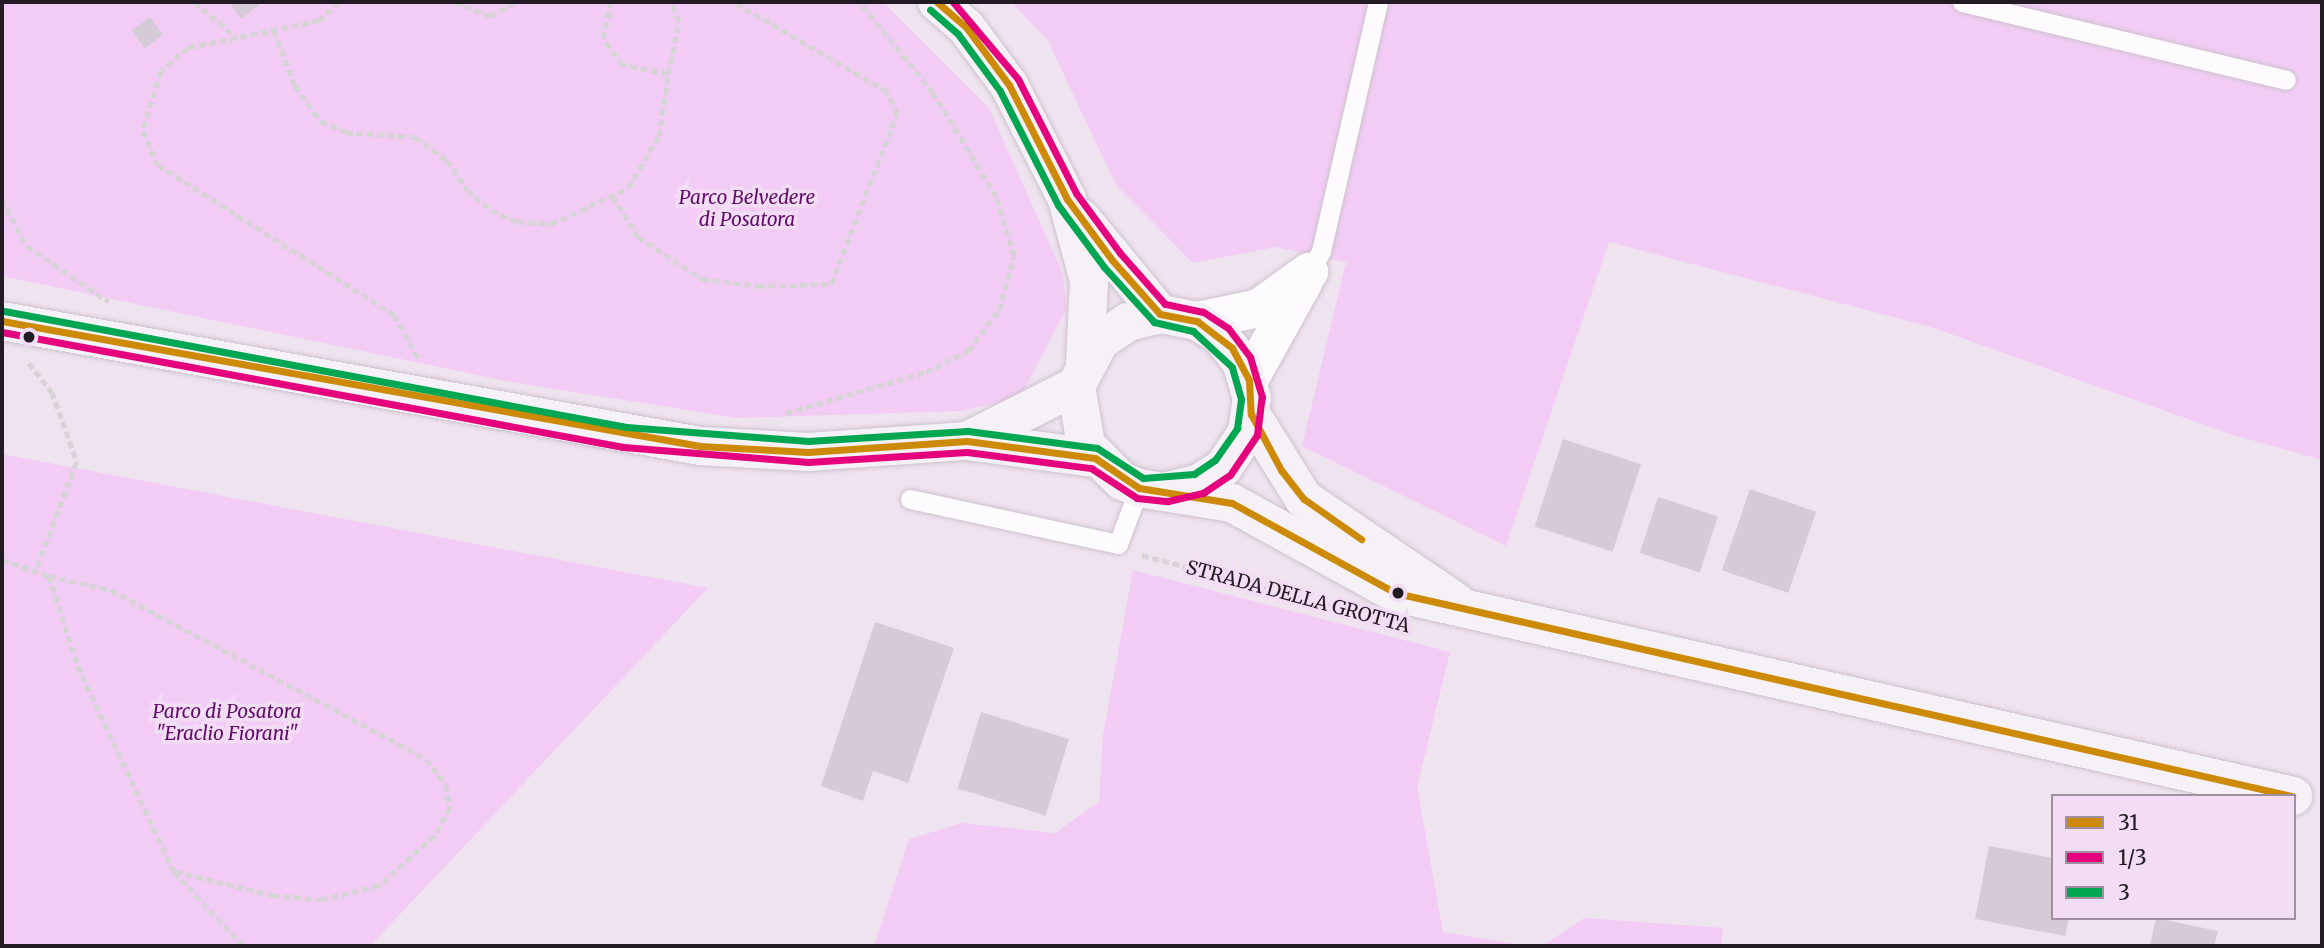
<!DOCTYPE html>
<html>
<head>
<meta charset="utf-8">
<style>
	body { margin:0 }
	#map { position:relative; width:2324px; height:948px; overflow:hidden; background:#efe3ef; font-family:Merriweather,serif }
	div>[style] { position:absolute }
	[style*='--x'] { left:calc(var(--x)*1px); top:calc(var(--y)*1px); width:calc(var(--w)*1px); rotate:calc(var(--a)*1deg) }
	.green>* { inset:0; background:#f3ccf6 }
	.building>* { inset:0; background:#d5cbd6; transform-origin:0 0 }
	.path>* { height:4.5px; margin-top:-2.25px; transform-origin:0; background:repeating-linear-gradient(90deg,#d7d3d7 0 7px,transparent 0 10.5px) }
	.roads { filter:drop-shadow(0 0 2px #ccc2cc) drop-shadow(0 0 2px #ccc2cc) }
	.lane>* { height:19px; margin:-9.5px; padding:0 9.5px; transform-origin:9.5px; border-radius:9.5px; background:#fdfbfd }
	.street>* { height:38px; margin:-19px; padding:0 19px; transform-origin:19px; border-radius:19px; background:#fdfbfd }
	.secondary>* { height:38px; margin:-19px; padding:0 19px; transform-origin:19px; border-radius:19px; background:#f5f1f6 }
	.bus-1>* { height:7px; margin:-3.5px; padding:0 3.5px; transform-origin:3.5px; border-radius:3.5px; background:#cd8a07 }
	.bus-2>* { height:7px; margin:-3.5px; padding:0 3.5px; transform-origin:3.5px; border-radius:3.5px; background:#e5007d }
	.bus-3>* { height:7px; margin:-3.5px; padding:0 3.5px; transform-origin:3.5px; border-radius:3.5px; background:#00a651 }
	.dots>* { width:19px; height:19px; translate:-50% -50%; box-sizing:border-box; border:4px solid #f3ddf5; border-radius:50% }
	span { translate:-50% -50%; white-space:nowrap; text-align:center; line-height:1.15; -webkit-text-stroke:7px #f3ddf5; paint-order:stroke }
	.park-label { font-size:19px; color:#600c69; font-style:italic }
	.street-label { font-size:19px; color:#231b23 }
	.frame { position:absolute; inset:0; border:4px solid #231b23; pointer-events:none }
	.legend { position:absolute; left:2051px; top:794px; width:245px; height:126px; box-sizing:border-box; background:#f3ddf5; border:2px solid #a08fa1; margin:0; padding:9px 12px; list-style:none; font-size:21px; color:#231b23 }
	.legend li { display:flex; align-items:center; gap:14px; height:35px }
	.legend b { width:35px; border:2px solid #a08fa1 }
</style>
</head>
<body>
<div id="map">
	<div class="green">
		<i style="clip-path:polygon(2px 2px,883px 2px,989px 108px,1063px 274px,1066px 310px,1020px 397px,962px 411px,737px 418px,511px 382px,2px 276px)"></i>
		<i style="clip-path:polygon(1011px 2px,2322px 2px,2322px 460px,2230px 434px,1931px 327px,1609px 242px,1506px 546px,1302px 446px,1346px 262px,1276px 247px,1193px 263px,1116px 185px,1047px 39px)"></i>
		<i style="clip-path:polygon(2px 454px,708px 588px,370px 946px,2px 946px)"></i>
		<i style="clip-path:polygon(1133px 570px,1450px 652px,1417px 787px,1443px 932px,1528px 946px,874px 946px,909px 839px,962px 823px,1055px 833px,1099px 802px,1103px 735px)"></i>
		<i style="clip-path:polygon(1584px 918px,1723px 928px,1721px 946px,1542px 946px)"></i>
	</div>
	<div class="building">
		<i style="clip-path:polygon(229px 2px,258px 2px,259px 5px,241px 19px)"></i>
		<i style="left:150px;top:17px;width:22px;height:23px;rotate:54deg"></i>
		<i style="left:1563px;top:439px;width:82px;height:92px;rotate:18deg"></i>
		<i style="left:1750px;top:489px;width:70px;height:86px;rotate:19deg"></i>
		<i style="left:1658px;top:497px;width:63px;height:59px;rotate:18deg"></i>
		<i style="clip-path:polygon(875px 622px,954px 648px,908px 783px,873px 771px,863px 801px,821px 786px)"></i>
		<i style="left:981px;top:712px;width:92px;height:80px;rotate:17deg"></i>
		<i style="clip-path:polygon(1989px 846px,2053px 858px,2053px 918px,2069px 918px,2065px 936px,1975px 919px)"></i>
		<i style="clip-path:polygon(2156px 918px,2218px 931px,2214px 946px,2150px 946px)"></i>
	</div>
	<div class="path">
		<i style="--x:194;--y:2;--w:55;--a:39.8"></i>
		<i style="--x:339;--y:2;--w:28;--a:136"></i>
		<i style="--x:319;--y:21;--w:134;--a:168.4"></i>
		<i style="--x:188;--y:48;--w:35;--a:140"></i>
		<i style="--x:161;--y:71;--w:63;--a:106.7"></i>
		<i style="--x:143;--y:131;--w:37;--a:66"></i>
		<i style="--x:158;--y:165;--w:280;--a:32.4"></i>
		<i style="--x:394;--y:315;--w:51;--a:60.4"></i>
		<i style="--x:455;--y:2;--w:38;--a:22"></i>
		<i style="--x:490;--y:16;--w:30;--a:-28"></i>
		<i style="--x:274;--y:30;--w:60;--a:69.4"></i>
		<i style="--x:295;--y:86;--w:44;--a:53.4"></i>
		<i style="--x:321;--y:121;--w:27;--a:24"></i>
		<i style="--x:346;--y:132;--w:69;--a:4.1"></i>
		<i style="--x:415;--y:137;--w:39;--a:36"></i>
		<i style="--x:447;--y:160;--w:36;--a:56"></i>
		<i style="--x:467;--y:190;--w:31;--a:40"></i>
		<i style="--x:491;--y:210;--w:29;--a:25"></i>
		<i style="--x:517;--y:222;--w:34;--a:3"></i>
		<i style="--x:551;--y:224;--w:85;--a:-25.1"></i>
		<i style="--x:628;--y:188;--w:61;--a:-59.2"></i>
		<i style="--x:659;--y:136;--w:63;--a:-81.7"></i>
		<i style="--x:668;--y:74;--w:47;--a:-168.9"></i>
		<i style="--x:622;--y:65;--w:32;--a:-126"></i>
		<i style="--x:603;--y:39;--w:38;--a:-78"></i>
		<i style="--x:668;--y:74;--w:53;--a:-78.1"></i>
		<i style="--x:679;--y:22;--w:22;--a:-112"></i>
		<i style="--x:613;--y:196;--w:48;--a:58.6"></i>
		<i style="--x:638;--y:237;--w:77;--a:33.3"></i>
		<i style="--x:702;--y:279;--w:56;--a:7.1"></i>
		<i style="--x:758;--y:286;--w:73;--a:-1.6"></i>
		<i style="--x:831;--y:284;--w:182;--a:-68.8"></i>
		<i style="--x:897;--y:114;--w:24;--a:-114"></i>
		<i style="--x:887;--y:92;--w:178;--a:-149.7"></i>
		<i style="--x:2;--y:199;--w:53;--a:62"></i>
		<i style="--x:27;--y:246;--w:99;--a:34.3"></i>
		<i style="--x:29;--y:363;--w:37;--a:52"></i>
		<i style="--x:52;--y:392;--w:74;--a:70.3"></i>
		<i style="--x:77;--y:462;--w:119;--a:110.7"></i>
		<i style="--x:786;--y:413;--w:146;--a:-16.3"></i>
		<i style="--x:926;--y:372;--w:47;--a:-26.6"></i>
		<i style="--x:968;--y:351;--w:51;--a:-52.9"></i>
		<i style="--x:999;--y:310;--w:56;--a:-74.5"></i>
		<i style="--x:1014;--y:256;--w:62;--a:-107"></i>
		<i style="--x:996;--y:197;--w:122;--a:-121.2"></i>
		<i style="--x:933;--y:93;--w:117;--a:-129.1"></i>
		<i style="--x:1142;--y:555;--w:211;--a:15.1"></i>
		<i style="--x:2;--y:560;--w:50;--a:18.8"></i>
		<i style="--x:49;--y:576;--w:95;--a:72.1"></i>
		<i style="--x:78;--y:666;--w:227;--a:65"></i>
		<i style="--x:174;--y:872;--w:101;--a:47"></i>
		<i style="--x:49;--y:576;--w:64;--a:12.7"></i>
		<i style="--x:111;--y:590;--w:357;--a:28.2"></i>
		<i style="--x:426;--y:759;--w:33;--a:52"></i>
		<i style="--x:446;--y:785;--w:23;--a:80"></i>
		<i style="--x:450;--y:808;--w:32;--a:118"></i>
		<i style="--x:435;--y:836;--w:75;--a:138.2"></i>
		<i style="--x:379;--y:886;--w:59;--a:166.2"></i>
		<i style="--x:322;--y:900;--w:48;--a:-175.2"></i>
		<i style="--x:274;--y:896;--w:103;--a:-166.5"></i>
	</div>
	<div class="roads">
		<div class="lane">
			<i style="--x:1962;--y:2;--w:333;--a:13.5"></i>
			<i style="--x:1309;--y:272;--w:24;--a:-60"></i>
			<i style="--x:1321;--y:251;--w:255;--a:-77.1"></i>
			<i style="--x:910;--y:499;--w:213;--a:12.2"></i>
			<i style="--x:1118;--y:544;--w:60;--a:-69.4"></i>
		</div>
		<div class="street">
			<i style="--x:1197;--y:321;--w:63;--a:-11.8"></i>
			<i style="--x:1259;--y:308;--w:62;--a:-35.8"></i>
			<i style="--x:1249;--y:380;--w:113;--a:-60.9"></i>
		</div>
		<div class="secondary">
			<i style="--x:937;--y:2;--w:38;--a:41"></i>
			<i style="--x:966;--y:27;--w:72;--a:53.4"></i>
			<i style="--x:1009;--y:85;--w:128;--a:63"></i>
			<i style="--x:1067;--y:199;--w:85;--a:75"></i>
			<i style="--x:1089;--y:281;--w:81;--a:92.8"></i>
			<i style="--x:1081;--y:218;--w:124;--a:50.5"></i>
			<i style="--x:2;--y:321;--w:709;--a:10.15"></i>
			<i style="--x:700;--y:446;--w:108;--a:3.2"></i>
			<i style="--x:808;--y:452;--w:159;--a:-4"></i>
			<i style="--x:967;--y:441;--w:129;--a:7.6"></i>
			<i style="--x:1251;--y:414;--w:100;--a:58.1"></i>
			<i style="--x:1304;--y:499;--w:184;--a:34.1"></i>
			<i style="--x:967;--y:441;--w:122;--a:-26.8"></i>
			<i style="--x:1167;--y:491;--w:32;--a:-13"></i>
			<i style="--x:1198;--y:484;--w:30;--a:-33"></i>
			<i style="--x:1223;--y:468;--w:43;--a:-56.3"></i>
			<i style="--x:1247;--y:432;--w:34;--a:-82"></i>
			<i style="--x:1252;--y:398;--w:38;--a:-107"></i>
			<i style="--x:1241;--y:362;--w:33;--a:-128"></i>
			<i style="--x:1221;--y:336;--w:28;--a:-148"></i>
			<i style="--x:1197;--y:321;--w:38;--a:-169"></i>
			<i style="--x:1160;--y:314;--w:33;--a:166"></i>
			<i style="--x:1128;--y:322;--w:34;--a:146"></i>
			<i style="--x:1100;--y:341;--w:51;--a:118.1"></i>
			<i style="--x:1076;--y:386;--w:60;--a:80.4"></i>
			<i style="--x:1086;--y:445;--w:51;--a:45"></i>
			<i style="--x:1122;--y:481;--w:18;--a:22"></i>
			<i style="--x:1139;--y:488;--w:94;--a:9.2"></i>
			<i style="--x:1232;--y:503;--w:187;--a:28.8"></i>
			<i style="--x:1396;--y:593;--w:920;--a:12.75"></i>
		</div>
	</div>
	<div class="bus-1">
		<i style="--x:937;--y:2;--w:38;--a:41"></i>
		<i style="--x:966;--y:27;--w:72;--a:53.4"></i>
		<i style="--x:1009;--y:85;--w:128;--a:63"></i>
		<i style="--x:1067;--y:199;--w:76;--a:53.6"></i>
		<i style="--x:1112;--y:260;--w:72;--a:48.4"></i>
		<i style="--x:1160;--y:314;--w:38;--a:11"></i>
		<i style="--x:1197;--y:321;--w:44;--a:37.6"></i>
		<i style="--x:1232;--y:348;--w:36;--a:62"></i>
		<i style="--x:1249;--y:380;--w:34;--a:87"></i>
		<i style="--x:1251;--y:414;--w:64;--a:61.8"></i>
		<i style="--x:1281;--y:470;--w:37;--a:52"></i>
		<i style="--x:1304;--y:499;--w:70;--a:35.1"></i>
		<i style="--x:2;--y:321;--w:709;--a:10.15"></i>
		<i style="--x:700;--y:446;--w:108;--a:3.2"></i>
		<i style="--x:808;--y:452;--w:159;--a:-4"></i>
		<i style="--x:967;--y:441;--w:129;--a:7.6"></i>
		<i style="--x:1095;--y:458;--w:53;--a:34.3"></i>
		<i style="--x:1139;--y:488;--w:94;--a:9.2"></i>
		<i style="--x:1232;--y:503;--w:187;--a:28.8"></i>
		<i style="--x:1396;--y:593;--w:919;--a:12.77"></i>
	</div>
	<div class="bus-2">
		<i style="--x:2;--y:332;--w:632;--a:10.49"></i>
		<i style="--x:623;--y:447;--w:186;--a:4.6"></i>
		<i style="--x:808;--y:462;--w:159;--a:-3.6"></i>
		<i style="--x:967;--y:452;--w:125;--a:7.4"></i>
		<i style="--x:1091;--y:468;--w:55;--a:33.1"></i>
		<i style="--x:1137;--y:498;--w:31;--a:6"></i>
		<i style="--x:1168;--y:501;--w:36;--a:-13"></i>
		<i style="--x:1203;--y:493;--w:32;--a:-34"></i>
		<i style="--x:1230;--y:475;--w:48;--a:-56"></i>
		<i style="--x:1257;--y:435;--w:38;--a:-83"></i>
		<i style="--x:1262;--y:397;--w:42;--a:-106.7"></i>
		<i style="--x:1250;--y:357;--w:36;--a:-127"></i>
		<i style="--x:1228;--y:328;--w:30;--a:-147"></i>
		<i style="--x:1203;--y:312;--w:39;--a:-168"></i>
		<i style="--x:1165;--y:304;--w:68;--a:-131.4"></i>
		<i style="--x:1120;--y:253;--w:74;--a:-126.3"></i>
		<i style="--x:1076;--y:193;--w:128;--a:-117"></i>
		<i style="--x:1018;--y:79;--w:101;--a:-130.2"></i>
	</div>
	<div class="bus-3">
		<i style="--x:4;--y:311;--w:633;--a:10.56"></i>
		<i style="--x:626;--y:427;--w:183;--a:4.4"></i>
		<i style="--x:808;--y:441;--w:160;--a:-3.6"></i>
		<i style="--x:968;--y:431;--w:130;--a:7.5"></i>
		<i style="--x:1097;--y:448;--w:55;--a:33.1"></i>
		<i style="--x:1143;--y:478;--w:51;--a:-4.5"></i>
		<i style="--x:1194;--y:474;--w:25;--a:-34"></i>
		<i style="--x:1215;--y:460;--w:39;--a:-55"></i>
		<i style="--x:1237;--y:428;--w:29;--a:-82"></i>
		<i style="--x:1241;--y:399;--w:33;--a:-106"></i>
		<i style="--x:1232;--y:367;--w:53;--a:-137.3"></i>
		<i style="--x:1193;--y:331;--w:40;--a:-167"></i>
		<i style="--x:1154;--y:322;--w:74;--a:-132.3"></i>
		<i style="--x:1104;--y:267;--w:77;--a:-126.6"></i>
		<i style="--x:1058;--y:205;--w:128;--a:-117"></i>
		<i style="--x:1000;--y:91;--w:71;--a:-126.4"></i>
		<i style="--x:958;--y:34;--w:37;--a:-139"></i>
	</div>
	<div class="dots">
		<i style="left:29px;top:337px;background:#231b23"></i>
		<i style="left:1398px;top:593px;background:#231b23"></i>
	</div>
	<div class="park-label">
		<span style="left:747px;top:209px">Parco Belvedere<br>di Posatora</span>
		<span style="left:227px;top:723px">Parco di Posatora<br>"Eraclio Fiorani"</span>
	</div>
	<div class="street-label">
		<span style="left:1298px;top:597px;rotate:15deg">STRADA DELLA GROTTA</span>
	</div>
	<div class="frame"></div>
	<ul class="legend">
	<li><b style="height:9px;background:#cd8a07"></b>31</li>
	<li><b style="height:9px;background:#e5007d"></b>1/3</li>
	<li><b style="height:9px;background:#00a651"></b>3</li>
	</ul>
</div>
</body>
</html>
